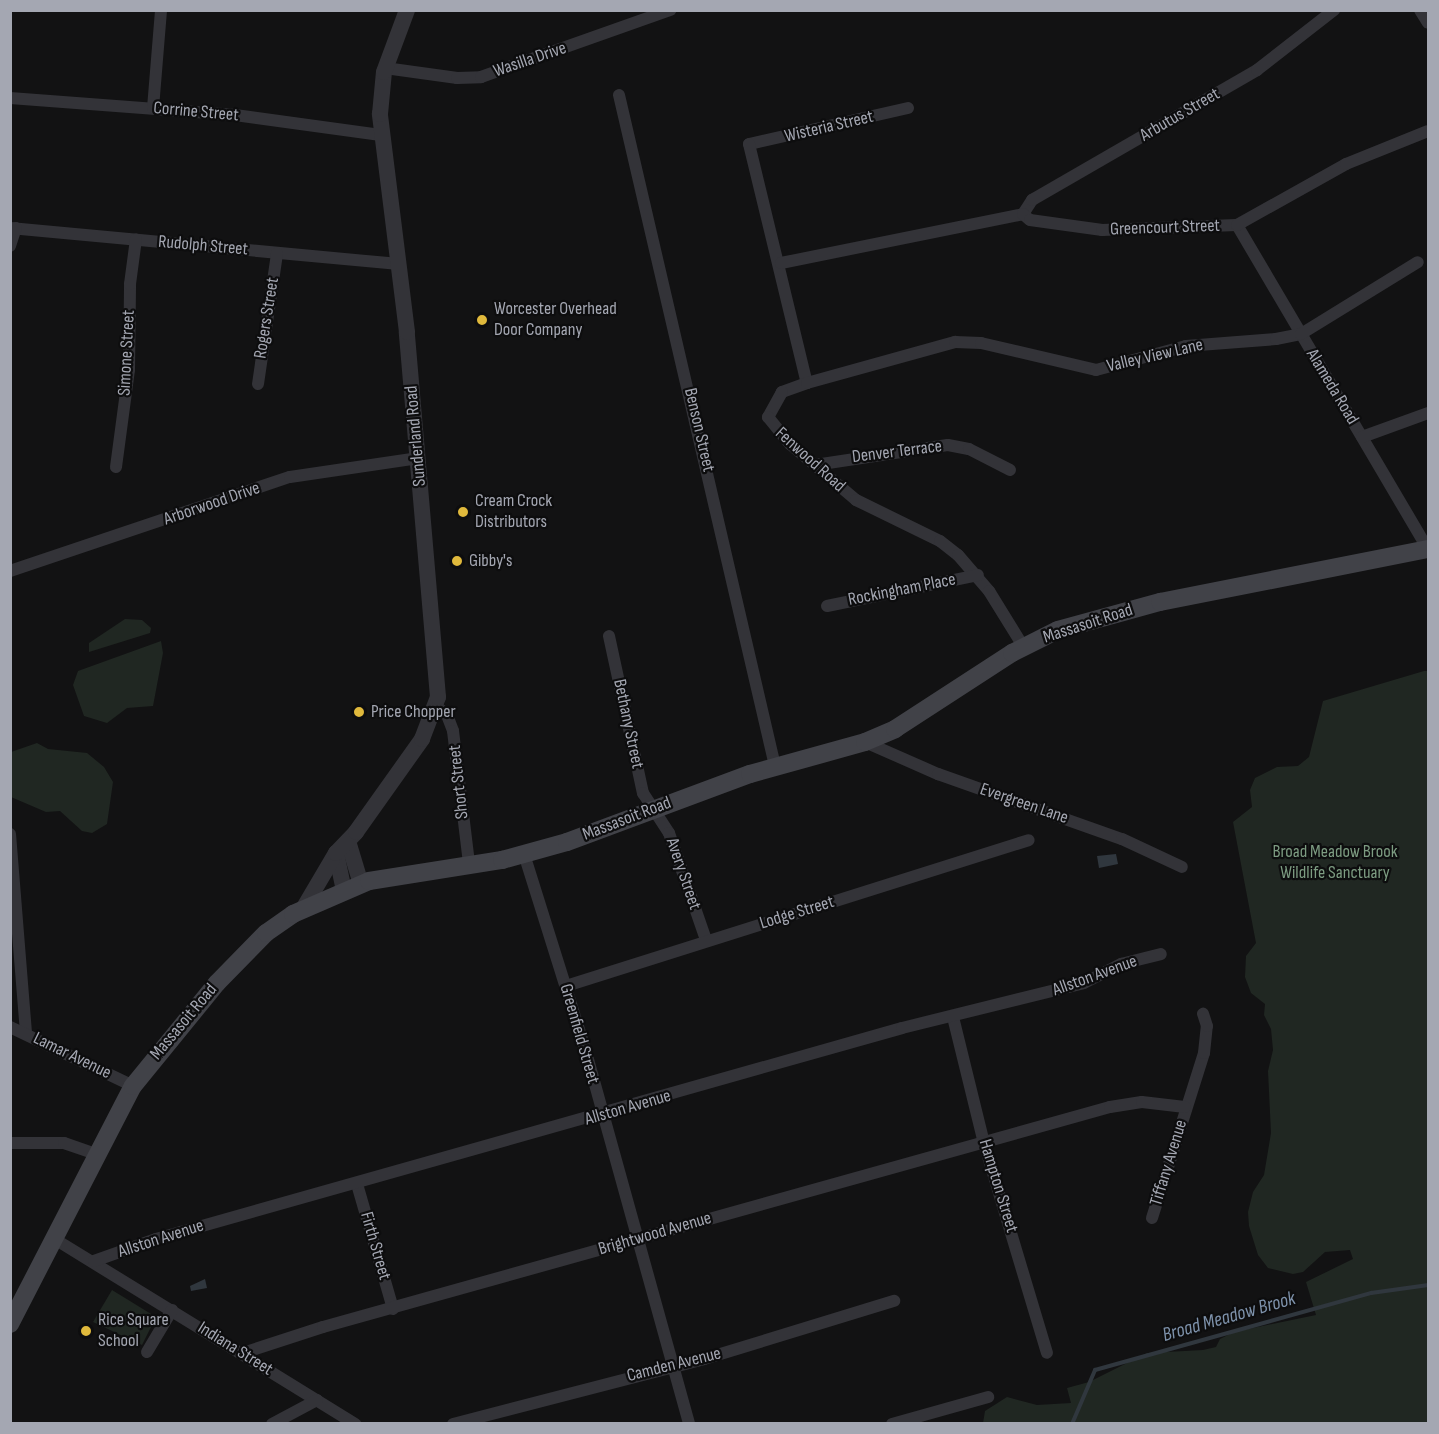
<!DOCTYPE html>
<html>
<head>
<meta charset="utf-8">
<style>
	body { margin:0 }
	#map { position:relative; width:1439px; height:1434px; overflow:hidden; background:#121213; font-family:"Sofia Sans Condensed",sans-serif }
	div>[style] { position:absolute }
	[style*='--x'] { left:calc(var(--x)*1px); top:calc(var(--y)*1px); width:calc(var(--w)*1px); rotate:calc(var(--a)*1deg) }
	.green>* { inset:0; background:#202722 }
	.water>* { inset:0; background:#30373e }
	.stream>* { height:4px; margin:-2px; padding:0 2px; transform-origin:2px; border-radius:2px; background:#30373e }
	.minor>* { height:12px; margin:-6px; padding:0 6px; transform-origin:6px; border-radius:6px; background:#333338 }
	.tertiary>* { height:16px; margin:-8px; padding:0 8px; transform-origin:8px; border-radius:8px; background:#333338 }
	.secondary>* { height:18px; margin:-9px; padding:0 9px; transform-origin:9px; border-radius:9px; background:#414248 }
	.dots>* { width:16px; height:16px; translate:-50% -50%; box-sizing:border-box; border:3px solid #0d0d0e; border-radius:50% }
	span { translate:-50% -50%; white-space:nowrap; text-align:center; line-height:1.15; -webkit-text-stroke:4.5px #0d0d0e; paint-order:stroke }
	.street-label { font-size:18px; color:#a4a7b2 }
	.poi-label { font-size:18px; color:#a4a7b2 }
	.left { translate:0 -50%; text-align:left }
	.park-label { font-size:18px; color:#7d9c82 }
	.water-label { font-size:20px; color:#7e92ab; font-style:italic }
	.frame { position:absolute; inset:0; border:12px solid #a4a7b2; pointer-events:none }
</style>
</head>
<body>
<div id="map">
	<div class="green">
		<i style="clip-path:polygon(125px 619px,142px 620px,151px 628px,150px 633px,89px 652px,89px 643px)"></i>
		<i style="clip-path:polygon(161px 641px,163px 653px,153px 706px,127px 708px,107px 723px,84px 716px,73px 685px,78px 671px)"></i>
		<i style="clip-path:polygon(1424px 671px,1428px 671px,1428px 1423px,983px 1423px,985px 1411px,1007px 1397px,1037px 1405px,1071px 1403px,1067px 1388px,1089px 1382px,1147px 1353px,1203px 1350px,1216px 1347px,1220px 1339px,1234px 1332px,1316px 1315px,1306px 1282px,1353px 1259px,1350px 1250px,1325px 1252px,1303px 1272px,1293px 1274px,1268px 1268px,1258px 1255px,1249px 1226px,1248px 1212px,1253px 1192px,1264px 1175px,1271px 1133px,1268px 1071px,1273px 1050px,1271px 1029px,1264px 1015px,1265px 1004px,1251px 993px,1245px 977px,1246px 956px,1256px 943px,1233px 822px,1252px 807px,1250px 790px,1255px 778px,1277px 767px,1298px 766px,1309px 757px,1323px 701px)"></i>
		<i style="clip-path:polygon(37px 743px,48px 749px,87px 753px,104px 767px,113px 782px,107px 824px,92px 833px,82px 831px,60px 811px,46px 812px,11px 797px,11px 752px)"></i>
		<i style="clip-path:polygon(112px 1290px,156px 1317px,142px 1345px,93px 1322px)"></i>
	</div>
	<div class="water">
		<i style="clip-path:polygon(1116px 854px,1118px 864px,1099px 868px,1097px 856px)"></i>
		<i style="clip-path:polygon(205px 1279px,207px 1288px,191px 1291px,190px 1286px)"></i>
	</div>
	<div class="stream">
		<i style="--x:1072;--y:1424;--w:59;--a:-66.9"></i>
		<i style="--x:1095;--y:1370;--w:287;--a:-15.6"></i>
		<i style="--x:1371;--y:1293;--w:58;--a:-8"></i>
	</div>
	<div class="minor">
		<i style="--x:1420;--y:10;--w:15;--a:58"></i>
		<i style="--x:385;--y:68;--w:73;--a:7.9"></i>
		<i style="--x:457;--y:78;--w:24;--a:-2"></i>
		<i style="--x:481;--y:77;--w:201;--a:-19.5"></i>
		<i style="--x:619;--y:95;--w:689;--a:76.91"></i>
		<i style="--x:10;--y:98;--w:226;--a:4.3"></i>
		<i style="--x:235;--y:115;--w:147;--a:7.8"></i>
		<i style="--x:153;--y:108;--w:98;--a:-85.3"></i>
		<i style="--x:908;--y:108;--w:163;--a:167.2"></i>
		<i style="--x:749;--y:144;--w:246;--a:76.4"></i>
		<i style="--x:807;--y:383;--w:27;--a:160"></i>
		<i style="--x:782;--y:392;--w:29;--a:119"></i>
		<i style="--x:768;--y:417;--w:35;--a:51"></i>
		<i style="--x:790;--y:444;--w:87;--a:40.3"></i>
		<i style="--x:856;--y:500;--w:93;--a:26"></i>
		<i style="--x:940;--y:541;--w:23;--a:38"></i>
		<i style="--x:958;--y:555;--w:48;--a:49.3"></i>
		<i style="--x:989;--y:591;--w:65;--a:58.3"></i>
		<i style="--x:1023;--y:214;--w:17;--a:-57"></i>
		<i style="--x:1032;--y:200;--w:260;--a:-30"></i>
		<i style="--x:1257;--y:70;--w:98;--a:-37.9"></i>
		<i style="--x:1237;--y:225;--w:376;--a:59.5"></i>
		<i style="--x:10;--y:228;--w:388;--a:5.3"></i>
		<i style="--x:10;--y:246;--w:19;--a:-72"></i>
		<i style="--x:781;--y:263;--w:247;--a:-11.4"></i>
		<i style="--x:1023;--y:214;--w:9;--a:41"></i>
		<i style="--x:1030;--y:220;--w:73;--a:7.9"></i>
		<i style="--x:1102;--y:230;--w:135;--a:-2.1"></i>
		<i style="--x:1237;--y:225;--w:125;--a:-29.2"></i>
		<i style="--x:1346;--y:164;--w:88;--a:-21.9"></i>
		<i style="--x:807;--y:383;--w:154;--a:-15.5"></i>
		<i style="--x:955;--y:342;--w:26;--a:2"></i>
		<i style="--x:981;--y:343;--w:118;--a:13.2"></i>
		<i style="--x:1096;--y:370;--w:93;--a:-14.9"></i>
		<i style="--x:1186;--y:346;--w:90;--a:-4.4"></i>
		<i style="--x:1276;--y:339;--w:25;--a:-11"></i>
		<i style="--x:1301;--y:334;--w:137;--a:-31.6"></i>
		<i style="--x:258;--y:384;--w:132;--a:-81.7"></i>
		<i style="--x:1362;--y:437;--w:70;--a:-20"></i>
		<i style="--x:815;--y:465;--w:134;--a:-8.6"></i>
		<i style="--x:948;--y:445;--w:21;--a:11"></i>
		<i style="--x:969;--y:449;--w:46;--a:27.1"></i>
		<i style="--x:116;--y:467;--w:98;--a:-82.4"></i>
		<i style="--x:129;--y:370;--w:86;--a:-89.3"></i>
		<i style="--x:130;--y:284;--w:45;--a:-82.4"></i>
		<i style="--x:10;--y:571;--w:295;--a:-18.6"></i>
		<i style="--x:290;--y:477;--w:130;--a:-8.4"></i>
		<i style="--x:827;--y:606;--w:154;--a:-11.6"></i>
		<i style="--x:609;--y:636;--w:161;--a:77.8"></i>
		<i style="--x:643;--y:793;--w:48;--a:57"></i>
		<i style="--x:669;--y:833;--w:113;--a:70.9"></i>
		<i style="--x:436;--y:706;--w:14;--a:39"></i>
		<i style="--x:447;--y:715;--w:17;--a:69"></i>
		<i style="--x:453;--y:731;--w:134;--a:83.1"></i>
		<i style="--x:865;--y:742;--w:80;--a:23.7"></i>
		<i style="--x:938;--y:774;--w:195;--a:19.5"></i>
		<i style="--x:1122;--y:839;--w:66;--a:25"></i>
		<i style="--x:10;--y:834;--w:200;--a:85.4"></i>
		<i style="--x:524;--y:854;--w:207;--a:72.6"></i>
		<i style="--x:586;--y:1052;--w:386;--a:74.5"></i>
		<i style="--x:566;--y:986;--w:485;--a:-17.5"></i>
		<i style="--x:953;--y:1017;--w:130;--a:76.2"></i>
		<i style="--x:984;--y:1143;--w:219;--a:73.3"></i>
		<i style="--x:10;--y:1027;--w:136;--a:25.6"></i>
		<i style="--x:10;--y:1143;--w:54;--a:0"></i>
		<i style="--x:64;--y:1143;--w:34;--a:19"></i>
		<i style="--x:357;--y:1184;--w:130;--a:73.9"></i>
		<i style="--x:1152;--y:1218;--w:173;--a:-72.5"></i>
		<i style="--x:1204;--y:1053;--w:27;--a:-84"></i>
		<i style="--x:1207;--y:1026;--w:13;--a:-108"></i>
		<i style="--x:53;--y:1238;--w:355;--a:31.6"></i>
		<i style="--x:94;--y:1261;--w:66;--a:-19.5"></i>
		<i style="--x:156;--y:1239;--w:775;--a:-15.79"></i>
		<i style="--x:902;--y:1028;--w:187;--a:-13.9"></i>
		<i style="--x:1084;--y:983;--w:42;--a:-27.2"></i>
		<i style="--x:1121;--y:964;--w:41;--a:-14"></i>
		<i style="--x:147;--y:1352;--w:49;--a:-59.2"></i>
		<i style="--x:243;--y:1353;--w:84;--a:-18"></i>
		<i style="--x:323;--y:1327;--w:817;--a:-15.62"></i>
		<i style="--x:1110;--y:1107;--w:32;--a:-9"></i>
		<i style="--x:1142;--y:1102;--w:43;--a:6.6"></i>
		<i style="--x:272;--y:1424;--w:51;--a:-28.1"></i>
		<i style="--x:453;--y:1424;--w:259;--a:-14.5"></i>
		<i style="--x:704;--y:1359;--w:199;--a:-17"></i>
		<i style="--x:892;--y:1424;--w:100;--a:-15.7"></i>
	</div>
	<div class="tertiary">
		<i style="--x:348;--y:841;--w:45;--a:73.2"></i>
		<i style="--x:336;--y:853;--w:38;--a:78"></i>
		<i style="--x:303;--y:909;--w:65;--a:-59.5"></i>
		<i style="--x:336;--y:853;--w:29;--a:-46"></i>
		<i style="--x:356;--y:832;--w:114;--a:-54.6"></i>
		<i style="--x:422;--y:739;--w:45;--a:-69.1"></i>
		<i style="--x:438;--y:697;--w:366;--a:-94.9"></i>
		<i style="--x:407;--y:332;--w:220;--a:-97.1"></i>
		<i style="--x:380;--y:114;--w:42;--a:-84.6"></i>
		<i style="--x:384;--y:72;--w:66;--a:-69.6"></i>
	</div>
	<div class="secondary">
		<i style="--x:10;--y:1324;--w:268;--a:-62.7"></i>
		<i style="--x:133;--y:1086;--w:133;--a:-50.8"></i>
		<i style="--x:217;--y:983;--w:70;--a:-45.6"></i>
		<i style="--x:266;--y:933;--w:33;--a:-35"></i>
		<i style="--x:293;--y:914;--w:83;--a:-23.5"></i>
		<i style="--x:369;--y:881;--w:135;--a:-9"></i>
		<i style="--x:502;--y:860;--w:67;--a:-15.5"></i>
		<i style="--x:567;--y:842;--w:195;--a:-20.4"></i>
		<i style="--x:750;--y:774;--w:119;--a:-15.5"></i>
		<i style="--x:865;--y:742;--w:33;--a:-23"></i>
		<i style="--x:895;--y:729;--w:140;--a:-33"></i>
		<i style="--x:1012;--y:653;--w:51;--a:-26.6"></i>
		<i style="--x:1058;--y:630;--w:106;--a:-15.4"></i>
		<i style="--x:1160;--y:602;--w:273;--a:-11.2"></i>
	</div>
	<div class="dots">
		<i style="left:482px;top:320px;background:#e0b93c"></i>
		<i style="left:463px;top:512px;background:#e0b93c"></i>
		<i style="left:457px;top:561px;background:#e0b93c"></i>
		<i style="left:359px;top:712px;background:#e0b93c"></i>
		<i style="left:86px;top:1331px;background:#e0b93c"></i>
	</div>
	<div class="street-label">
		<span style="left:530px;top:60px;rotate:-19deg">Wasilla Drive</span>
		<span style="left:196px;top:112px;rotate:5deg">Corrine Street</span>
		<span style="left:1180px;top:115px;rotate:-30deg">Arbutus Street</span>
		<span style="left:829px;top:127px;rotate:-13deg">Wisteria Street</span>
		<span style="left:1165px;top:228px;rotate:-2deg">Greencourt Street</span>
		<span style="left:203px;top:246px;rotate:5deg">Rudolph Street</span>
		<span style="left:267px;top:318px;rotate:-81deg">Rogers Street</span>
		<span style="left:127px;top:353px;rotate:-87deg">Simone Street</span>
		<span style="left:1155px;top:356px;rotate:-13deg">Valley View Lane</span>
		<span style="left:1332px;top:387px;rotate:59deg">Alameda Road</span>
		<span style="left:699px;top:430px;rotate:77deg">Benson Street</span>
		<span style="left:416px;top:436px;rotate:-95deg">Sunderland Road</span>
		<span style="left:897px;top:452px;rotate:-7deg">Denver Terrace</span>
		<span style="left:810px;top:460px;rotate:42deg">Fenwood Road</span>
		<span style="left:212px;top:504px;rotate:-19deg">Arborwood Drive</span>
		<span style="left:902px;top:590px;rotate:-11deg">Rockingham Place</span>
		<span style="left:1088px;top:624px;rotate:-18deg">Massasoit Road</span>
		<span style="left:628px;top:724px;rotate:78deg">Bethany Street</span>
		<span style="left:459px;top:782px;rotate:-96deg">Short Street</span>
		<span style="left:1024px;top:804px;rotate:19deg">Evergreen Lane</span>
		<span style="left:627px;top:819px;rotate:-21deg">Massasoit Road</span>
		<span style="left:683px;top:874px;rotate:71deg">Avery Street</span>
		<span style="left:797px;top:913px;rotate:-17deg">Lodge Street</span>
		<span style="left:1095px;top:976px;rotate:-20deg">Allston Avenue</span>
		<span style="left:184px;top:1022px;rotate:-50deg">Massasoit Road</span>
		<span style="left:579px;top:1034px;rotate:74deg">Greenfield Street</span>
		<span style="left:72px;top:1056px;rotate:26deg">Lamar Avenue</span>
		<span style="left:628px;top:1108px;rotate:-16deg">Allston Avenue</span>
		<span style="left:1169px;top:1163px;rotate:-73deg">Tiffany Avenue</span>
		<span style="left:998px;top:1186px;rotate:73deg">Hampton Street</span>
		<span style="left:655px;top:1234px;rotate:-16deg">Brightwood Avenue</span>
		<span style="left:161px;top:1239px;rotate:-18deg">Allston Avenue</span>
		<span style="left:375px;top:1246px;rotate:74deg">Firth Street</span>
		<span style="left:235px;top:1349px;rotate:32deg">Indiana Street</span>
		<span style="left:674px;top:1365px;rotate:-14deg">Camden Avenue</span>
	</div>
	<div class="poi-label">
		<span class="left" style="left:494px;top:320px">Worcester Overhead<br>Door Company</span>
		<span class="left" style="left:475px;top:512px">Cream Crock<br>Distributors</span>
		<span class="left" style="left:469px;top:561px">Gibby's</span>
		<span class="left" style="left:371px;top:712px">Price Chopper</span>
		<span class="left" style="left:98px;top:1331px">Rice Square<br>School</span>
	</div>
	<div class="park-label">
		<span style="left:1335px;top:863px">Broad Meadow Brook<br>Wildlife Sanctuary</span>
	</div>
	<div class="water-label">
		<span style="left:1229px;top:1317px;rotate:-16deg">Broad Meadow Brook</span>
	</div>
	<div class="frame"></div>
</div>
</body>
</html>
